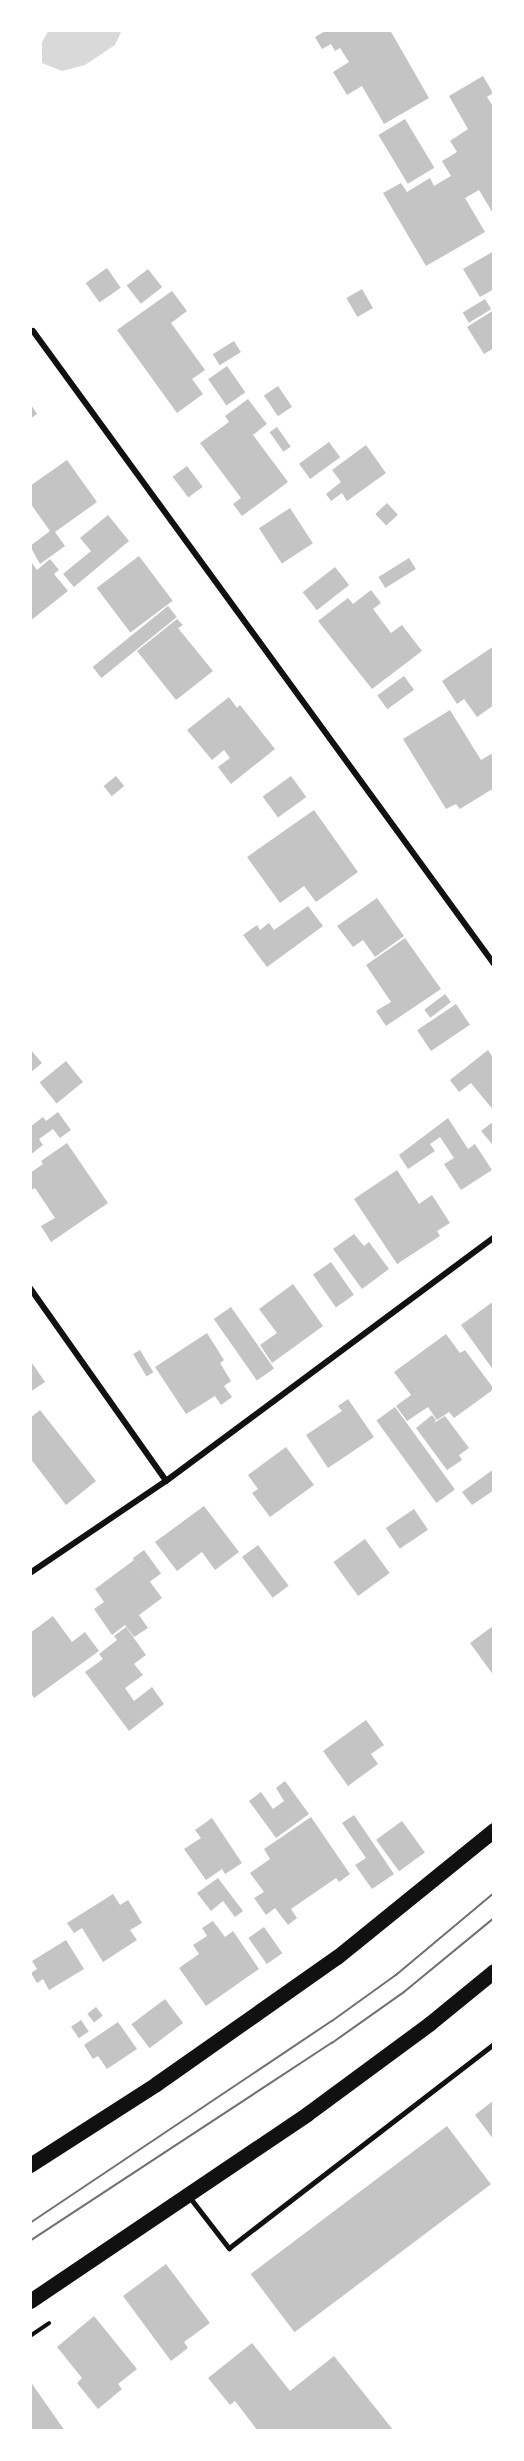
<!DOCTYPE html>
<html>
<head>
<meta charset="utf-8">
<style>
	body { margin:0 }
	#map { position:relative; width:524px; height:2461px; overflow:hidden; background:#fff; font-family:"Roboto Condensed",sans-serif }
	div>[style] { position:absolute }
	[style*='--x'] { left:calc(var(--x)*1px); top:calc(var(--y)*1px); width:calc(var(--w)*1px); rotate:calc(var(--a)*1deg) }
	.water>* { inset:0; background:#d9d9d9 }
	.building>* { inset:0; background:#c4c4c4; transform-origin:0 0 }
	.path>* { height:4px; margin:-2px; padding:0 2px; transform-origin:2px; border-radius:2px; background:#111 }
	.service>* { height:4.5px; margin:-2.25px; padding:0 2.25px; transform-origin:2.25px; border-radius:2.25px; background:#111 }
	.minor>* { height:6px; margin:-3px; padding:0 3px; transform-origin:3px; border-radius:3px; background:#111 }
	.primary>* { height:15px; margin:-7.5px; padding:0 7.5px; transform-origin:7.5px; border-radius:7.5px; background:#111 }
	.tram>* { height:1.5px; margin:-0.75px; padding:0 0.75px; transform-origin:0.75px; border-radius:0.75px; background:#707070 }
	span { translate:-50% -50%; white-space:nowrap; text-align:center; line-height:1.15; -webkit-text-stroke:6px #fff; paint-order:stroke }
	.frame { position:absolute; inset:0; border:32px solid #fff; pointer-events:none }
</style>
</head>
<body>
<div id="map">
	<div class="water">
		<i style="clip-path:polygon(49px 30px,122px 30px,115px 45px,85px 65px,62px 71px,42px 63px,42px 42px)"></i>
	</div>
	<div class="building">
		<i style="clip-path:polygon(327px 30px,390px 30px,429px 98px,384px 124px,362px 86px,347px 95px,333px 72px,349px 62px,340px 48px,335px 51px,331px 44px,322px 49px,315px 37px)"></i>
		<i style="clip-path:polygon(483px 76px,493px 93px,487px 97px,494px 108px,494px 215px,479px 190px,465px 198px,485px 232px,426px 266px,383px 193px,401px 183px,407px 192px,430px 178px,434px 186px,451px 176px,442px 161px,457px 152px,450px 141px,468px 129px,449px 96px)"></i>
		<i style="left:405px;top:119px;width:57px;height:31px;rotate:59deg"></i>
		<i style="clip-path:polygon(494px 251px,494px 289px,480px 297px,463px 269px)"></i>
		<i style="left:107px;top:268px;width:24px;height:26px;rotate:55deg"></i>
		<i style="left:148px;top:269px;width:23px;height:27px;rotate:52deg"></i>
		<i style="left:362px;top:289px;width:22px;height:18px;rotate:60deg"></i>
		<i style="clip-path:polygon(172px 291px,187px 311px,171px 323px,205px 370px,192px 379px,203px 394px,177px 413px,117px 330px)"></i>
		<i style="left:485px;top:299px;width:12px;height:26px;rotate:59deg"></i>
		<i style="clip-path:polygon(494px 310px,494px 348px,484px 354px,467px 327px)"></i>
		<i style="left:234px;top:341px;width:13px;height:25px;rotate:58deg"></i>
		<i style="left:227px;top:366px;width:32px;height:23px;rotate:55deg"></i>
		<i style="left:278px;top:386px;width:25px;height:17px;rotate:56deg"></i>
		<i style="clip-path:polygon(248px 399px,267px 424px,253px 435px,288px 482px,242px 516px,233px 504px,241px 498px,200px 443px,229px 422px,225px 416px)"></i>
		<i style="clip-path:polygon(30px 403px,37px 414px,30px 419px)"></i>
		<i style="left:277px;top:427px;width:24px;height:9px;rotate:55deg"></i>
		<i style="left:329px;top:442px;width:19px;height:37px;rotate:54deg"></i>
		<i style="clip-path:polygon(366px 445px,386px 473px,347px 501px,342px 493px,331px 501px,326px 494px,341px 482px,332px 470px)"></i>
		<i style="clip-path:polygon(67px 460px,97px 502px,55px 532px,65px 546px,40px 564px,30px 546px,50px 531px,30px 503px,30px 486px)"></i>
		<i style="left:187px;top:466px;width:26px;height:18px;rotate:53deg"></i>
		<i style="left:387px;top:503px;width:16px;height:16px;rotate:47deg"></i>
		<i style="left:290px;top:508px;width:42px;height:37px;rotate:57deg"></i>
		<i style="clip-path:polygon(108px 515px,129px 541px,74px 587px,63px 574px,91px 551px,80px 538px)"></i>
		<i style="left:139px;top:556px;width:56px;height:53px;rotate:53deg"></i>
		<i style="left:409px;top:558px;width:13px;height:36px;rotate:58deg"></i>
		<i style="clip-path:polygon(50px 559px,59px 570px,54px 574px,68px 591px,30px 621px,30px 560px,37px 570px)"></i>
		<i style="left:335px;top:567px;width:23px;height:41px;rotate:52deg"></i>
		<i style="clip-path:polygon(371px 590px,381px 603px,373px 609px,391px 633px,402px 625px,422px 651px,372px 689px,318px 621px,348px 598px,353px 604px)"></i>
		<i style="left:168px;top:606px;width:14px;height:97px;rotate:51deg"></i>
		<i style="clip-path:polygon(177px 619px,183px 625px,178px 628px,213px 671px,176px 700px,137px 651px)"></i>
		<i style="clip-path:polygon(494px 646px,494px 705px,477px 717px,464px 699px,457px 704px,442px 681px)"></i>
		<i style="left:404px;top:676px;width:17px;height:33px;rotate:54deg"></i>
		<i style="clip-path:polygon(229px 697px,237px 708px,240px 705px,275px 749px,231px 784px,218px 767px,230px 758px,224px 750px,212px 760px,187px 730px)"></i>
		<i style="clip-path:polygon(450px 710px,481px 760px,491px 754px,494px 759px,494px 788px,460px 809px,456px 804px,446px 809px,403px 739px)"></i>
		<i style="left:116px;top:776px;width:13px;height:16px;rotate:51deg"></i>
		<i style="left:291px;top:776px;width:26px;height:35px;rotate:54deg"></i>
		<i style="clip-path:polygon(314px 810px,358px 872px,316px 902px,304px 886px,280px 903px,247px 857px)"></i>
		<i style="clip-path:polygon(377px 898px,404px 936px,375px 957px,363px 940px,353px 947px,337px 926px)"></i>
		<i style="clip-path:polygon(308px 906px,323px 926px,267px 967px,243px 935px,257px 925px,260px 930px,269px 923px,274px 930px)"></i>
		<i style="clip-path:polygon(405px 938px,441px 989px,386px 1026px,376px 1011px,391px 1002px,366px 965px)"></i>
		<i style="left:445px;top:994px;width:10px;height:26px;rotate:53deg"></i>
		<i style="left:456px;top:1004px;width:25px;height:47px;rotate:56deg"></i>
		<i style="clip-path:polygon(30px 1049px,42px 1063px,30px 1073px)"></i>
		<i style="clip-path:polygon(488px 1050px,494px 1059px,494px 1111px,471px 1083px,459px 1092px,450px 1080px)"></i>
		<i style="left:66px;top:1061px;width:27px;height:34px;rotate:51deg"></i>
		<i style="clip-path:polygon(58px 1112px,71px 1130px,60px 1138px,53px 1129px,39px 1139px,43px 1145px,30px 1155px,30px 1127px,43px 1117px,46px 1121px)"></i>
		<i style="clip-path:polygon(448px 1118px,468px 1149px,475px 1144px,492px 1170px,461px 1190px,444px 1164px,454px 1158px,440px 1137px,430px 1144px,435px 1151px,408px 1169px,399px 1155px)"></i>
		<i style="clip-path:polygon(494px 1121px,494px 1142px,492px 1144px,481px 1131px)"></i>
		<i style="clip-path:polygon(67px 1143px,108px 1203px,51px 1242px,41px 1226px,55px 1218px,35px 1188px,30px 1191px,30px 1173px,43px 1164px,41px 1161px)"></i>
		<i style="clip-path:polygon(397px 1170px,419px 1204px,432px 1195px,450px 1223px,437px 1231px,440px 1236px,397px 1264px,354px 1199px)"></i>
		<i style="clip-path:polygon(354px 1234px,364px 1246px,369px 1242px,389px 1269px,362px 1289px,333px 1249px)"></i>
		<i style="left:331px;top:1262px;width:40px;height:22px;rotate:55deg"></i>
		<i style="clip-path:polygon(293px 1284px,323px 1326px,272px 1363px,260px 1345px,277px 1333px,259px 1309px)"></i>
		<i style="clip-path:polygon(494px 1301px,494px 1371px,461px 1325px)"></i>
		<i style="left:231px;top:1307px;width:75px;height:21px;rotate:55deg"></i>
		<i style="clip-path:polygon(207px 1333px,224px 1360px,220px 1363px,231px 1381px,224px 1386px,232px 1397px,221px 1405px,215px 1396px,186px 1414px,155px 1367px)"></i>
		<i style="clip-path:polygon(446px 1334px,460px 1353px,465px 1350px,494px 1389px,454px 1418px,449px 1412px,437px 1420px,428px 1407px,407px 1421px,396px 1406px,411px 1395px,394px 1372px)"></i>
		<i style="left:140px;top:1350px;width:26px;height:8px;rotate:59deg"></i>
		<i style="clip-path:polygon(32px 1363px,45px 1382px,30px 1392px,30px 1364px)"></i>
		<i style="clip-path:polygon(348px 1399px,374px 1437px,328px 1468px,306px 1435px,342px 1411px,338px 1406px)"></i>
		<i style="left:395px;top:1407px;width:102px;height:23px;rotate:54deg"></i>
		<i style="clip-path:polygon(40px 1410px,96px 1481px,66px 1505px,30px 1458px,30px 1418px)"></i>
		<i style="clip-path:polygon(432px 1415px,436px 1420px,434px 1423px,445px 1416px,469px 1448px,459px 1455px,462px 1460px,447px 1470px,416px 1428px)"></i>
		<i style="clip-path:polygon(286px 1447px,314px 1485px,270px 1517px,252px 1493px,258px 1489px,248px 1475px)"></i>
		<i style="clip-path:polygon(494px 1469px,494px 1490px,472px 1505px,462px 1492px)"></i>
		<i style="clip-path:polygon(204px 1506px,239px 1552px,215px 1570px,202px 1552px,177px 1571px,155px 1542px)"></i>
		<i style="left:414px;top:1509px;width:25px;height:34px;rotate:56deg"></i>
		<i style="left:365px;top:1539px;width:42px;height:39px;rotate:54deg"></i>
		<i style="left:258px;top:1545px;width:51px;height:20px;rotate:53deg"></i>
		<i style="left:144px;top:1550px;width:29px;height:14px;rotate:54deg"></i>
		<i style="clip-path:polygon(134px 1560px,162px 1598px,139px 1615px,148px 1628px,134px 1637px,125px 1625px,112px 1635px,94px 1609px,104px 1602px,95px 1589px)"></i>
		<i style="clip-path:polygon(53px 1616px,72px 1642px,85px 1632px,99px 1651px,34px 1698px,30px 1692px,30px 1633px)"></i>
		<i style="clip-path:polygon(493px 1626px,494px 1628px,494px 1676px,470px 1643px)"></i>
		<i style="clip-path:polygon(126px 1627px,146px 1655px,134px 1664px,143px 1675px,125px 1688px,134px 1701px,152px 1687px,164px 1704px,129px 1731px,85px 1672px,103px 1659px,99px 1654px,117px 1640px,114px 1636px)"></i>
		<i style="clip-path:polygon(366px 1720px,384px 1745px,371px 1754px,378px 1764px,348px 1786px,323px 1751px)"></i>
		<i style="clip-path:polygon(285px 1781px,309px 1814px,276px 1838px,249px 1801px,261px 1792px,273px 1809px,284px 1801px,276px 1788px)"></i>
		<i style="clip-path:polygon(354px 1815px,394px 1874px,372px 1889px,355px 1865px,366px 1858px,342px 1823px)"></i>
		<i style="clip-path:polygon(311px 1817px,350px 1874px,339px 1882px,336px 1878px,291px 1909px,297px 1918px,288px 1925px,275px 1908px,266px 1915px,254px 1898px,264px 1892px,250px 1873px,270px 1859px,264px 1849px)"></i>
		<i style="clip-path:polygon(212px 1818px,242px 1863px,225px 1874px,222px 1869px,206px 1880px,184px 1849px,201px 1838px,195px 1830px)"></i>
		<i style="left:402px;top:1821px;width:39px;height:32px;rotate:54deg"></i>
		<i style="clip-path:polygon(218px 1878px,243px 1911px,235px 1917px,223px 1901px,211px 1911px,197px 1893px)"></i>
		<i style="clip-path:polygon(113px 1894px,120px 1905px,128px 1900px,142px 1923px,130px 1930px,137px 1940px,103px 1962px,82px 1928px,74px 1933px,67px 1923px)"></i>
		<i style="clip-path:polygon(213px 1921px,225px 1937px,233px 1931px,259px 1969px,206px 2006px,179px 1968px,199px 1954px,193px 1945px,207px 1936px,202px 1928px)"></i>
		<i style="left:264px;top:1927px;width:32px;height:19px;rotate:55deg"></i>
		<i style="clip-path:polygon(66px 1940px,84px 1969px,49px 1990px,43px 1979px,37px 1983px,31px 1973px,37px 1969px,32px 1961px)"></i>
		<i style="left:165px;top:1999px;width:30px;height:42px;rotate:53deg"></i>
		<i style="left:96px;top:2007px;width:11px;height:11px;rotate:52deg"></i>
		<i style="left:81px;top:2020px;width:14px;height:12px;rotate:56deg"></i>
		<i style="clip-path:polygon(118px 2022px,137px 2049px,107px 2069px,98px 2056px,93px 2059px,84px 2045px)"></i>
		<i style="clip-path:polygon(494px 2100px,494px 2140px,475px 2115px)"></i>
		<i style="left:447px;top:2126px;width:73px;height:246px;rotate:53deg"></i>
		<i style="clip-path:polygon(166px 2264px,210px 2323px,184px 2342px,188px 2348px,171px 2361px,123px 2296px)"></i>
		<i style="clip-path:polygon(94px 2316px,137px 2369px,118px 2384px,122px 2389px,98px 2409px,77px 2383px,82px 2378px,57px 2347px)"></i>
		<i style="clip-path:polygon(252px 2343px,290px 2391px,334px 2356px,394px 2431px,258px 2431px,235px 2401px,230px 2405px,208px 2378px)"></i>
		<i style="clip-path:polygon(30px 2381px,65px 2431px,30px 2431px)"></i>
	</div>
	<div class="path">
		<i style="--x:30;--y:2336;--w:23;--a:-34"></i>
	</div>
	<div class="service">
		<i style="--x:189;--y:2196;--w:66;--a:52.4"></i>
		<i style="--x:229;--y:2248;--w:334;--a:-37.6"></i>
	</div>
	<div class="minor">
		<i style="--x:33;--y:331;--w:783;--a:53.93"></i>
		<i style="--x:30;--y:1288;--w:236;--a:54.8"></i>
		<i style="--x:30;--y:1573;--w:164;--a:-34.1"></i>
		<i style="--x:166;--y:1481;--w:409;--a:-36.6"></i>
	</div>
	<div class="primary">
		<i style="--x:30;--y:2165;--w:150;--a:-32.7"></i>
		<i style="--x:156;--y:2084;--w:221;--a:-35.1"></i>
		<i style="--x:337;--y:1957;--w:202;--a:-39"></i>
		<i style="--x:30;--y:2301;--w:334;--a:-34"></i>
		<i style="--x:307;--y:2114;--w:152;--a:-36.4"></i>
		<i style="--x:429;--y:2024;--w:84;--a:-39.2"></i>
	</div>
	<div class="tram">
		<i style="--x:30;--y:2223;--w:363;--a:-33.8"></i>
		<i style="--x:332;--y:2021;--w:79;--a:-35.7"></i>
		<i style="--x:396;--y:1975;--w:128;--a:-39.9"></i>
		<i style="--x:30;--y:2241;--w:361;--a:-33.3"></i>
		<i style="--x:332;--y:2043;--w:88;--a:-35.3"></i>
		<i style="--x:404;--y:1992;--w:117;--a:-39.4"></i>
	</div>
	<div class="frame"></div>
</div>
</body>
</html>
